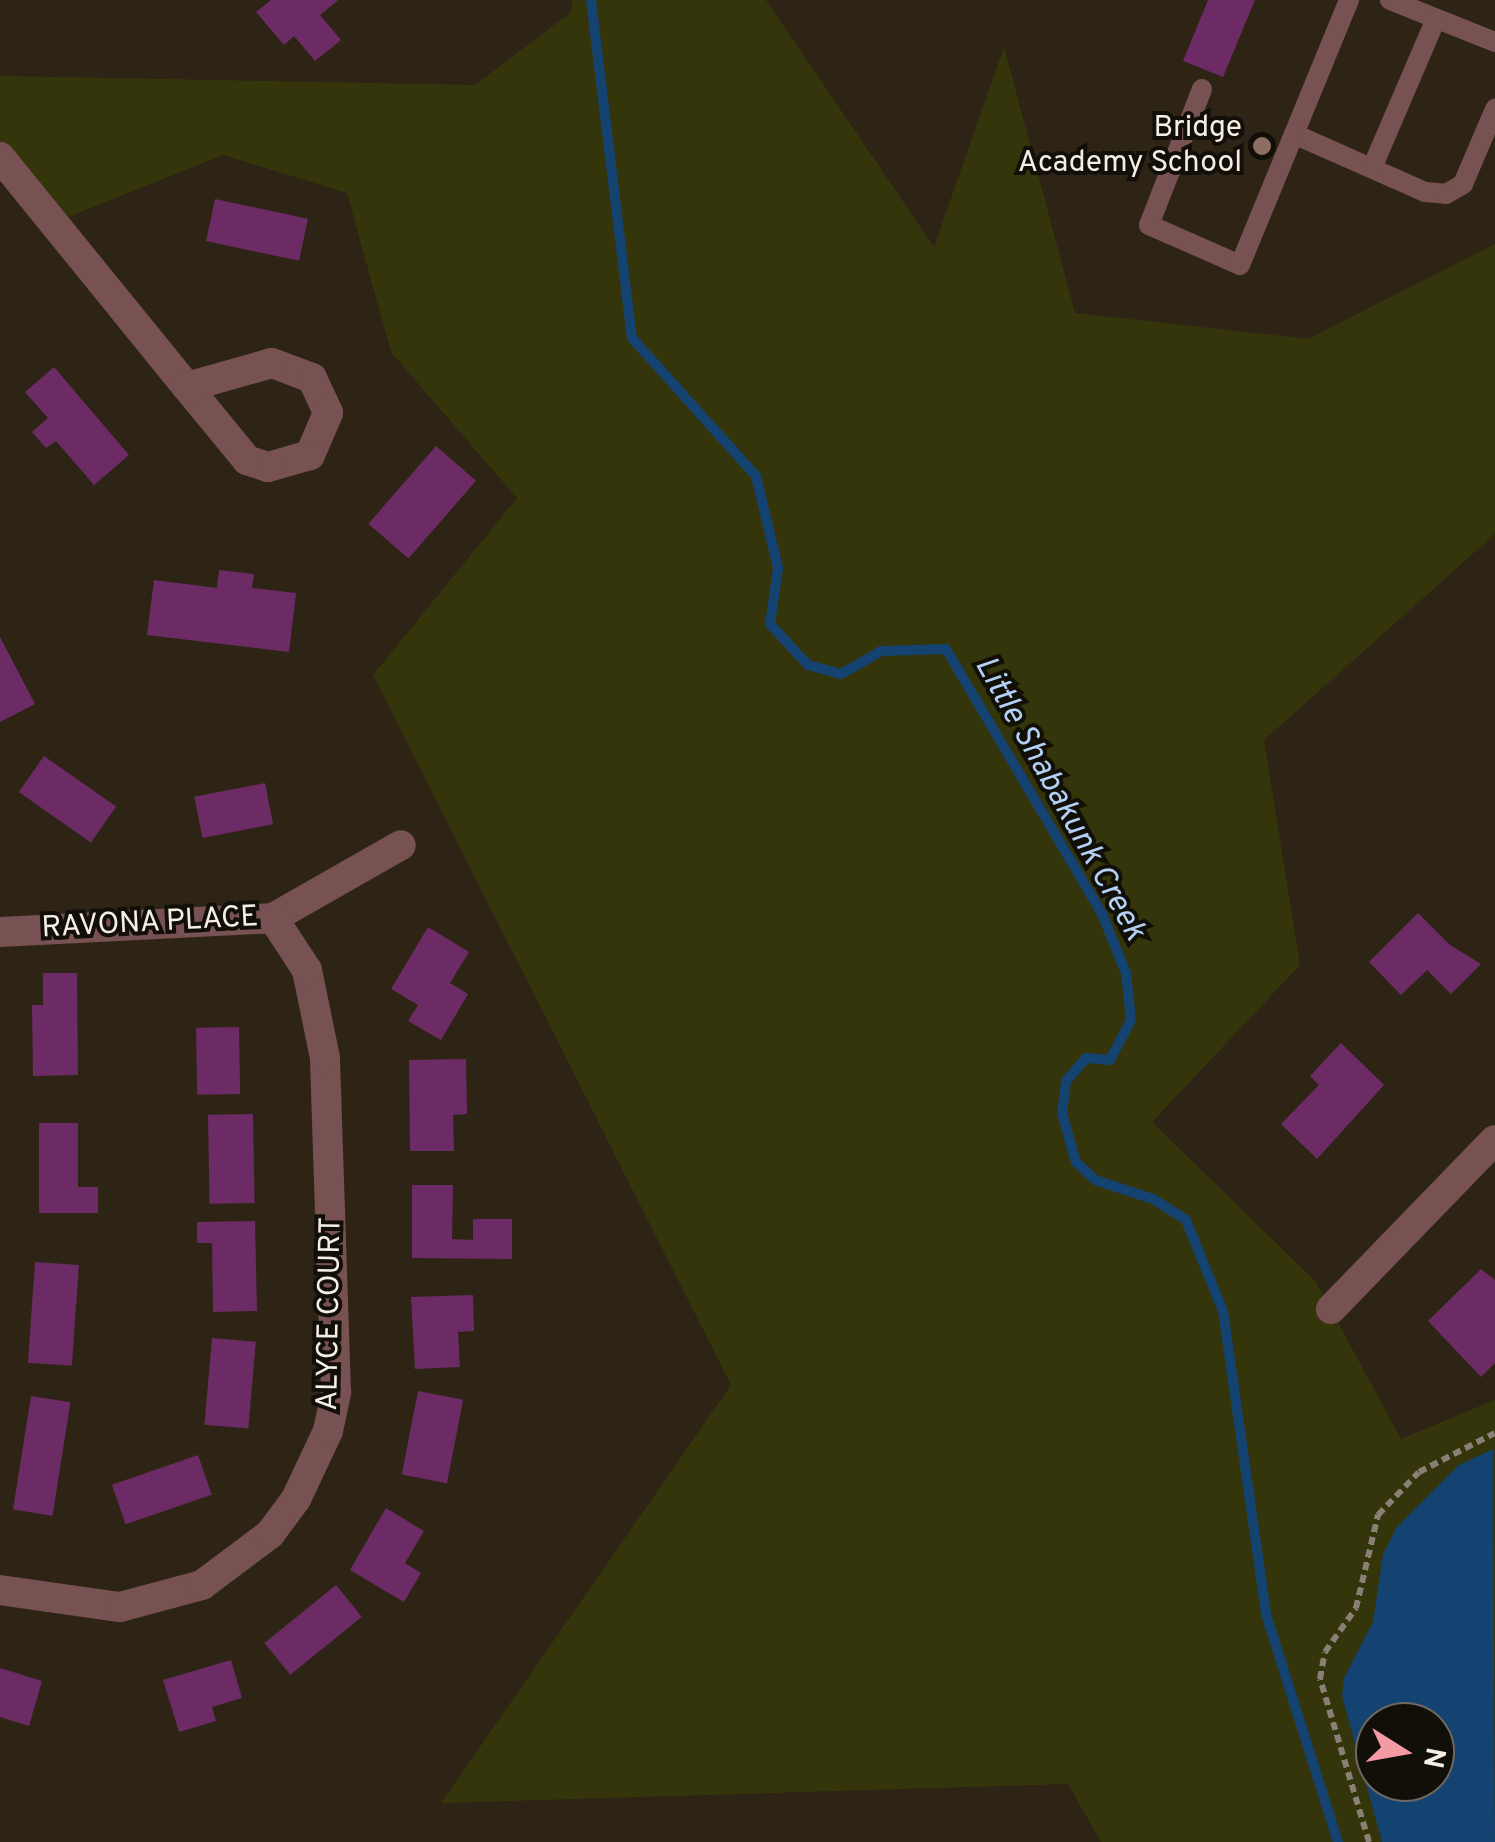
<!DOCTYPE html>
<html>
<head>
<meta charset="utf-8">
<style>
	body { margin:0 }
	#map { position:relative; width:1495px; height:1842px; overflow:hidden; background:#2e2416; font-family:Overpass,sans-serif }
	div>[style] { position:absolute }
	[style*='--x'] { left:calc(var(--x)*1px); top:calc(var(--y)*1px); width:calc(var(--w)*1px); rotate:calc(var(--a)*1deg) }
	.green>* { inset:0; background:#34350b }
	.water>* { inset:0; background:#144271 }
	.stream>* { height:10px; margin:-5px; padding:0 5px; transform-origin:5px; border-radius:5px; background:#144271 }
	.building>* { inset:0; background:#6c2b64; transform-origin:0 0 }
	.path>* { height:6px; margin-top:-3px; transform-origin:0; background:repeating-linear-gradient(90deg,#888074 0 8px,transparent 0 13px) }
	.lane>* { height:20px; margin:-10px; padding:0 10px; transform-origin:10px; border-radius:10px; background:#785152 }
	.street>* { height:30px; margin:-15px; padding:0 15px; transform-origin:15px; border-radius:15px; background:#785152 }
	.dots>* { width:28px; height:28px; translate:-50% -50%; box-sizing:border-box; border:5px solid #120e08; border-radius:50% }
	span { translate:-50% -50%; white-space:nowrap; text-align:center; line-height:1.15; -webkit-text-stroke:8px #120e08; paint-order:stroke }
	.poi-label { font-size:30px; color:#f5eee5 }
	.right { translate:-100% -50%; text-align:right }
	.street-label { font-size:30px; color:#f5eee5 }
	.water-label { font-size:32px; color:#b3d1f5; font-style:italic }
	.north { position:absolute; left:1355px; top:1702px; width:100px; height:100px; box-sizing:border-box; background:#120e08; border:2px solid #6d6860; border-radius:50%; rotate:101deg; font-size:28px; font-weight:700; line-height:40px; text-align:center; color:#f5eee5 }
	.north::after { content:''; display:block; margin:auto; width:35px; height:45px; background:#f49aa5; clip-path:polygon(50% 0,100% 100%,50% 72%,0 100%) }
</style>
</head>
<body>
<div id="map">
	<div class="green">
		<i style="clip-path:polygon(evenodd,572px 0,766px 0,934px 247px,1004px 47px,1075px 313px,1308px 339px,1495px 244px,1495px 534px,1264px 740px,1300px 965px,1152px 1122px,1316px 1282px,1401px 1439px,1495px 1400px,1495px 1842px,1101px 1842px,1068px 1784px,441px 1803px,731px 1385px,373px 675px,517px 498px,391px 352px,347px 193px,223px 155px,61px 220px,0 144px,0 76px,475px 85px,571px 12px,572px 0,1375px 1722px,1435px 1722px,1435px 1782px,1375px 1782px,1375px 1722px)"></i>
	</div>
	<div class="water">
		<i style="clip-path:polygon(evenodd,1493px 1449px,1495px 1842px,1382px 1842px,1342px 1696px,1344px 1678px,1373px 1622px,1383px 1554px,1397px 1527px,1459px 1465px,1493px 1449px,1375px 1722px,1435px 1722px,1435px 1782px,1375px 1782px,1375px 1722px)"></i>
	</div>
	<div class="stream">
		<i style="--x:591;--y:0;--w:340;--a:83.1"></i>
		<i style="--x:632;--y:338;--w:186;--a:48.1"></i>
		<i style="--x:756;--y:476;--w:95;--a:76.6"></i>
		<i style="--x:778;--y:568;--w:57;--a:98.1"></i>
		<i style="--x:770;--y:624;--w:56;--a:47.2"></i>
		<i style="--x:808;--y:665;--w:34;--a:15"></i>
		<i style="--x:841;--y:674;--w:46;--a:-29.9"></i>
		<i style="--x:881;--y:651;--w:65;--a:-1.8"></i>
		<i style="--x:946;--y:649;--w:308;--a:59.5"></i>
		<i style="--x:1102;--y:914;--w:64;--a:67.9"></i>
		<i style="--x:1126;--y:973;--w:47;--a:83.9"></i>
		<i style="--x:1131;--y:1020;--w:45;--a:117.7"></i>
		<i style="--x:1110;--y:1060;--w:24;--a:-175"></i>
		<i style="--x:1086;--y:1058;--w:30;--a:131"></i>
		<i style="--x:1066;--y:1081;--w:32;--a:97"></i>
		<i style="--x:1062;--y:1113;--w:51;--a:74.1"></i>
		<i style="--x:1076;--y:1162;--w:26;--a:43"></i>
		<i style="--x:1095;--y:1180;--w:61;--a:18.1"></i>
		<i style="--x:1153;--y:1199;--w:39;--a:32"></i>
		<i style="--x:1186;--y:1220;--w:98;--a:67.9"></i>
		<i style="--x:1223;--y:1311;--w:306;--a:81.9"></i>
		<i style="--x:1266;--y:1614;--w:239;--a:72.5"></i>
	</div>
	<div class="building">
		<i style="clip-path:polygon(271px 0,338px 0,320px 15px,341px 40px,315px 61px,294px 36px,284px 45px,256px 12px)"></i>
		<i style="clip-path:polygon(1208px 0,1255px 0,1223px 77px,1183px 61px)"></i>
		<i style="left:215px;top:199px;width:95px;height:43px;rotate:12deg"></i>
		<i style="clip-path:polygon(54px 367px,129px 455px,94px 485px,56px 441px,46px 448px,32px 432px,48px 418px,25px 392px)"></i>
		<i style="left:436px;top:446px;width:53px;height:103px;rotate:41deg"></i>
		<i style="clip-path:polygon(219px 570px,254px 574px,252px 588px,296px 593px,289px 652px,147px 635px,154px 580px,217px 588px)"></i>
		<i style="clip-path:polygon(0 637px,35px 704px,0 722px)"></i>
		<i style="left:44px;top:756px;width:88px;height:44px;rotate:35deg"></i>
		<i style="left:265px;top:783px;width:42px;height:72px;rotate:79deg"></i>
		<i style="clip-path:polygon(1418px 913px,1450px 945px,1481px 964px,1451px 994px,1427px 970px,1401px 995px,1369px 962px)"></i>
		<i style="clip-path:polygon(428px 927px,469px 952px,450px 983px,468px 994px,441px 1040px,408px 1021px,418px 1005px,391px 989px)"></i>
		<i style="clip-path:polygon(43px 973px,77px 973px,78px 1075px,33px 1076px,32px 1005px,43px 1005px)"></i>
		<i style="left:239px;top:1027px;width:67px;height:43px;rotate:89deg"></i>
		<i style="clip-path:polygon(1341px 1043px,1384px 1085px,1317px 1159px,1281px 1124px,1319px 1085px,1310px 1076px)"></i>
		<i style="clip-path:polygon(466px 1059px,467px 1114px,453px 1115px,454px 1151px,410px 1151px,409px 1060px)"></i>
		<i style="left:253px;top:1114px;width:89px;height:45px;rotate:89deg"></i>
		<i style="clip-path:polygon(39px 1123px,78px 1123px,78px 1187px,98px 1187px,98px 1213px,39px 1213px)"></i>
		<i style="clip-path:polygon(412px 1185px,453px 1185px,452px 1239px,473px 1240px,473px 1219px,512px 1219px,512px 1259px,412px 1258px)"></i>
		<i style="clip-path:polygon(255px 1221px,257px 1311px,213px 1312px,212px 1243px,197px 1243px,197px 1222px)"></i>
		<i style="left:35px;top:1262px;width:44px;height:101px;rotate:4deg"></i>
		<i style="clip-path:polygon(1481px 1269px,1495px 1280px,1495px 1363px,1481px 1377px,1428px 1321px)"></i>
		<i style="clip-path:polygon(473px 1295px,474px 1331px,458px 1332px,460px 1367px,415px 1369px,411px 1297px)"></i>
		<i style="left:212px;top:1338px;width:44px;height:87px;rotate:5deg"></i>
		<i style="left:418px;top:1391px;width:46px;height:85px;rotate:11deg"></i>
		<i style="left:31px;top:1396px;width:40px;height:115px;rotate:9deg"></i>
		<i style="left:198px;top:1455px;width:42px;height:91px;rotate:71deg"></i>
		<i style="clip-path:polygon(386px 1508px,424px 1531px,405px 1563px,421px 1573px,404px 1602px,350px 1570px)"></i>
		<i style="left:336px;top:1585px;width:41px;height:92px;rotate:51deg"></i>
		<i style="clip-path:polygon(231px 1660px,242px 1698px,212px 1707px,216px 1721px,179px 1732px,163px 1680px)"></i>
		<i style="clip-path:polygon(0 1668px,42px 1681px,29px 1726px,0 1717px)"></i>
	</div>
	<div class="path">
		<i style="--x:1369;--y:1842;--w:170;--a:-106.7"></i>
		<i style="--x:1320;--y:1679;--w:27;--a:-80"></i>
		<i style="--x:1325;--y:1652;--w:54;--a:-54.8"></i>
		<i style="--x:1356;--y:1608;--w:96;--a:-76.7"></i>
		<i style="--x:1378;--y:1515;--w:59;--a:-46.4"></i>
		<i style="--x:1419;--y:1472;--w:85;--a:-27.2"></i>
	</div>
	<div class="lane">
		<i style="--x:1349;--y:0;--w:145;--a:112.3"></i>
		<i style="--x:1294;--y:134;--w:143;--a:23.9"></i>
		<i style="--x:1425;--y:192;--w:21;--a:5"></i>
		<i style="--x:1446;--y:194;--w:20;--a:-30"></i>
		<i style="--x:1463;--y:184;--w:82;--a:-66.9"></i>
		<i style="--x:1390;--y:0;--w:113;--a:21.8"></i>
		<i style="--x:1202;--y:89;--w:146;--a:111.3"></i>
		<i style="--x:1149;--y:225;--w:99;--a:23.7"></i>
		<i style="--x:1240;--y:265;--w:142;--a:-67.6"></i>
		<i style="--x:1372;--y:168;--w:162;--a:-66.8"></i>
	</div>
	<div class="street">
		<i style="--x:0;--y:157;--w:296;--a:50.9"></i>
		<i style="--x:272;--y:363;--w:43;--a:20.6"></i>
		<i style="--x:312;--y:378;--w:38;--a:65"></i>
		<i style="--x:328;--y:413;--w:46;--a:113.2"></i>
		<i style="--x:310;--y:455;--w:44;--a:164.1"></i>
		<i style="--x:268;--y:467;--w:22;--a:-162"></i>
		<i style="--x:247;--y:460;--w:94;--a:-129.4"></i>
		<i style="--x:187;--y:387;--w:88;--a:-15.8"></i>
		<i style="--x:0;--y:932;--w:273;--a:-2.9"></i>
		<i style="--x:273;--y:918;--w:147;--a:-29.7"></i>
		<i style="--x:1331;--y:1309;--w:235;--a:-45.9"></i>
		<i style="--x:0;--y:1590;--w:121;--a:8.1"></i>
		<i style="--x:120;--y:1607;--w:85;--a:-15"></i>
		<i style="--x:202;--y:1585;--w:85;--a:-36.9"></i>
		<i style="--x:270;--y:1534;--w:44;--a:-53.4"></i>
		<i style="--x:296;--y:1499;--w:75;--a:-64.8"></i>
		<i style="--x:328;--y:1431;--w:40;--a:-78"></i>
		<i style="--x:336;--y:1392;--w:334;--a:-91.9"></i>
		<i style="--x:325;--y:1058;--w:90;--a:-101.6"></i>
		<i style="--x:307;--y:970;--w:62;--a:-123.2"></i>
	</div>
	<div class="dots">
		<i style="left:1262px;top:146px;background:#8d6e63"></i>
	</div>
	<div class="poi-label">
		<span class="right" style="left:1242px;top:146px">Bridge<br>Academy School</span>
	</div>
	<div class="street-label">
		<span style="left:150px;top:924px;rotate:-3deg">RAVONA PLACE</span>
		<span style="left:331px;top:1314px;rotate:-89deg">ALYCE COURT</span>
	</div>
	<div class="water-label">
		<span style="left:1059px;top:799px;rotate:61deg">Little Shabakunk Creek</span>
	</div>
	<div class="north">N</div>
</div>
</body>
</html>
